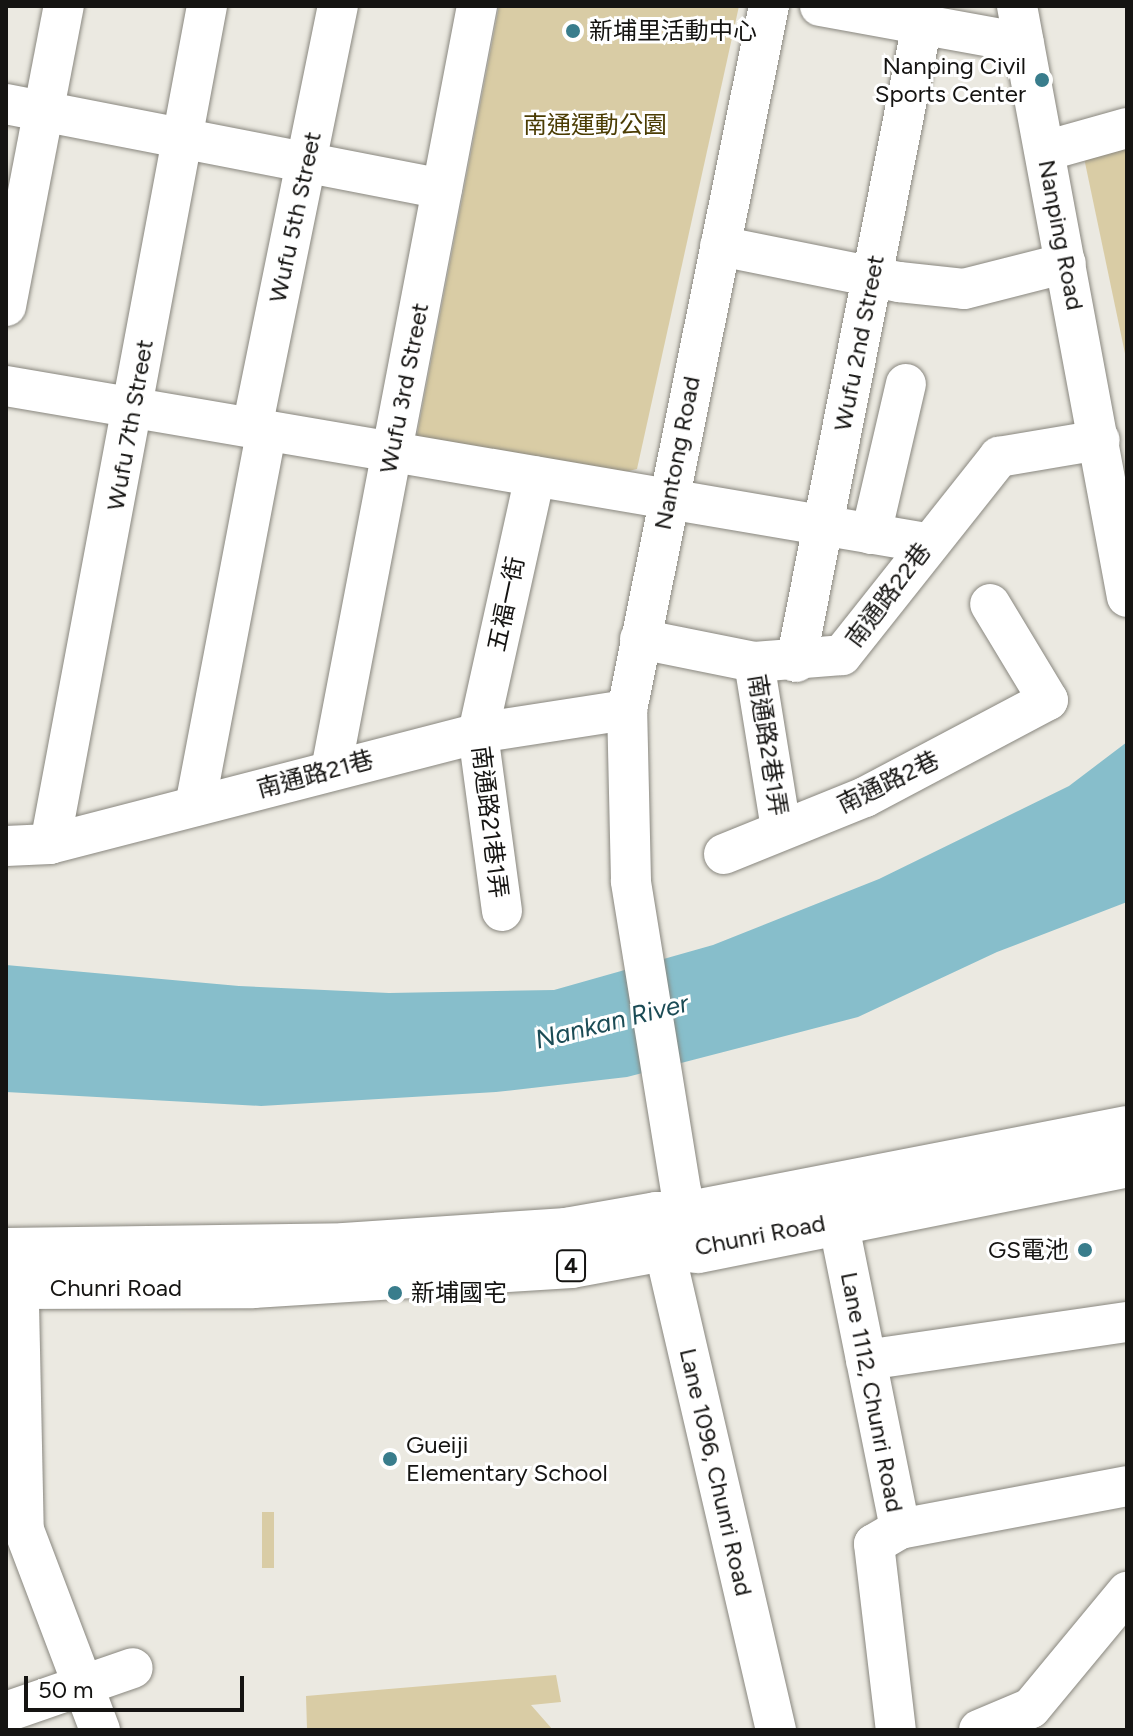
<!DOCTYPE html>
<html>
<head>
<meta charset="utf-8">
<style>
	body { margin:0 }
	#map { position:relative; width:1133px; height:1736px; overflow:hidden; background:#ebe9e1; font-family:Figtree,"Noto Sans TC",sans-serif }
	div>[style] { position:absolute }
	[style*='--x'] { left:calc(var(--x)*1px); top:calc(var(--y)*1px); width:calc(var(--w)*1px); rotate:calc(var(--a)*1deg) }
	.green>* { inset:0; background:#d9cca5; transform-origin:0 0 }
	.water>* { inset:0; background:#87becb }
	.roads { filter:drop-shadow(0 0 2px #89877f) drop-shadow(0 0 2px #89877f) }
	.minor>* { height:40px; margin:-20px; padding:0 20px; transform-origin:20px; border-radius:20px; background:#fff }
	.major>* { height:44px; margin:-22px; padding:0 22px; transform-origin:22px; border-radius:22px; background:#fff }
	.dots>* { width:22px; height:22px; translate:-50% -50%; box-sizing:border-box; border:4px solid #fff; border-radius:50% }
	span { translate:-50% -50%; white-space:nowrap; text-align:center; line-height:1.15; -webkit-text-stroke:6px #fff; paint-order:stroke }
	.shield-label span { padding:2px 6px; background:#fff; border:2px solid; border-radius:6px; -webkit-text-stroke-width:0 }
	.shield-label { font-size:22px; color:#151412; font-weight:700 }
	.poi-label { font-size:24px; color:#151412 }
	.left { translate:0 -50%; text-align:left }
	.right { translate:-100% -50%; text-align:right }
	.park-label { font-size:24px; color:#4b3c03 }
	.street-label { font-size:24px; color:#151412 }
	.water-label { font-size:26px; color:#1b4b55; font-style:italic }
	.frame { position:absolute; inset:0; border:8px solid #151412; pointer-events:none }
	.scale { position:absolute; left:24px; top:1676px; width:220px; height:36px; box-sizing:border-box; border:4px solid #151412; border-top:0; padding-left:10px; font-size:24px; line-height:28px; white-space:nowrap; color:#151412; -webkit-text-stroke:6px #fff; paint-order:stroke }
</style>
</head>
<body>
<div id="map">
	<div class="green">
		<i style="clip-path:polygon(499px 6px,739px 6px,637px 469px,607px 476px,415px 445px)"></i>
		<i style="clip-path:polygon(1127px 140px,1127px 363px,1083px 153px)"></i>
		<i style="left:262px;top:1512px;width:12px;height:56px"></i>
		<i style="clip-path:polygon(556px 1675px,561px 1702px,531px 1705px,553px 1730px,307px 1729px,306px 1696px)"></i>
	</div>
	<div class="water">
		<i style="clip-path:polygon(1127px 742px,1127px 902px,997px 952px,858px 1017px,627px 1077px,496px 1092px,261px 1106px,6px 1092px,6px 965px,239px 986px,389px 993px,554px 990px,713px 945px,879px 879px,1069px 786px)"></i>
	</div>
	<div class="roads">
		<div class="minor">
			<i style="--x:820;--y:6;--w:207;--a:10.3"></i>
			<i style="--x:1017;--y:6;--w:601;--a:79.46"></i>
			<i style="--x:6;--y:104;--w:444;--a:11"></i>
			<i style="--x:1045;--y:151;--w:85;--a:-15.7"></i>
			<i style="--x:720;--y:246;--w:183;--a:11.4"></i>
			<i style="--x:899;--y:282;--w:65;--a:6.1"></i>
			<i style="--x:964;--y:289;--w:105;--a:-14.3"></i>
			<i style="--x:6;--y:306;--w:306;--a:-79.1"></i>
			<i style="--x:6;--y:386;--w:933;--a:9.68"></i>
			<i style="--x:252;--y:428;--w:431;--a:-78.5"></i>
			<i style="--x:871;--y:534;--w:154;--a:-76.9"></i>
			<i style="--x:640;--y:639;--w:116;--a:11.4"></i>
			<i style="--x:754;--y:662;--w:88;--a:-4.5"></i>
			<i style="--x:842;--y:655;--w:253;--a:-51.6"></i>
			<i style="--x:999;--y:457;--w:102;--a:-9.6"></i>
			<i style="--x:754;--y:662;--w:169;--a:80.8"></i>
			<i style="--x:796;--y:662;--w:650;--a:-78.83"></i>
			<i style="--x:331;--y:770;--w:778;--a:-79.18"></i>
			<i style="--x:195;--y:806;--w:383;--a:-79.2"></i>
			<i style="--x:50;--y:844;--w:853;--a:-79.39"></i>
			<i style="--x:6;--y:846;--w:44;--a:-2.6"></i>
			<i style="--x:50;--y:844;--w:442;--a:-14.5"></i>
			<i style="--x:478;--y:733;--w:151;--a:-8.8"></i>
			<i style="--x:724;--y:854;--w:152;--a:-22"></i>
			<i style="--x:865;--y:797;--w:207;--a:-27.9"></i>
			<i style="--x:1048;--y:700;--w:112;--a:-121.1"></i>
			<i style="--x:502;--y:911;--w:180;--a:-97.7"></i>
			<i style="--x:478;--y:733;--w:263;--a:-77.5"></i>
			<i style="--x:832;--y:1191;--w:345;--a:78.6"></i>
			<i style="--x:900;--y:1529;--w:30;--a:150"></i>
			<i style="--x:874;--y:1544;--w:187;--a:83.3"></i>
			<i style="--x:657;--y:1218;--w:526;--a:76.92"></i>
			<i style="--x:696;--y:1246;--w:57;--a:-105.3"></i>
			<i style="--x:681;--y:1191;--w:314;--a:-99.2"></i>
			<i style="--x:631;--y:881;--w:171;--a:-91.3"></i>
			<i style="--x:627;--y:710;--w:718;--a:-78.6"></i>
			<i style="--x:18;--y:1255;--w:275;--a:88.8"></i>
			<i style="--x:24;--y:1530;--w:214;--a:69.2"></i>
			<i style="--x:866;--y:1360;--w:264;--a:-8.3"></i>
			<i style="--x:900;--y:1529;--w:231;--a:-10.7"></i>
			<i style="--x:6;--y:1712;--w:134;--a:-19.1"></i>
			<i style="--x:979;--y:1730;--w:56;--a:-22.9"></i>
			<i style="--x:1031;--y:1708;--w:151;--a:-50.4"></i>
		</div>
		<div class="major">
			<i style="--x:6;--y:1250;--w:338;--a:-0.8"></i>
			<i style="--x:344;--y:1245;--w:223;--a:-3.9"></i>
			<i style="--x:566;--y:1230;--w:91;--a:-10.1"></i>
			<i style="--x:656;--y:1214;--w:29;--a:0"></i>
			<i style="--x:685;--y:1214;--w:450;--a:-11"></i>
			<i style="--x:6;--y:1287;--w:247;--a:-0.2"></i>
			<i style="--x:253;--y:1286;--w:319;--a:-3.6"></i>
			<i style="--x:571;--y:1266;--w:95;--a:-10.4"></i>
			<i style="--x:664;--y:1249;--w:34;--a:3"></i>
			<i style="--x:698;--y:1251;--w:438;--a:-11.3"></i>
		</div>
	</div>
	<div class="dots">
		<i style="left:573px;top:31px;background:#397d8c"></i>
		<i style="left:1042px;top:80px;background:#397d8c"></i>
		<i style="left:1085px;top:1250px;background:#397d8c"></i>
		<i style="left:395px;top:1293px;background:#397d8c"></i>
		<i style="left:390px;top:1459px;background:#397d8c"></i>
	</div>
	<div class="shield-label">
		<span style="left:571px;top:1266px">4</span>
	</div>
	<div class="poi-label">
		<span class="left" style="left:589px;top:31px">新埔里活動中心</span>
		<span class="right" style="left:1026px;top:80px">Nanping Civil<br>Sports Center</span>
		<span class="right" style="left:1069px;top:1250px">GS電池</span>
		<span class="left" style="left:411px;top:1293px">新埔國宅</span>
		<span class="left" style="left:406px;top:1459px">Gueiji<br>Elementary School</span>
	</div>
	<div class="park-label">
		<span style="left:595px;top:125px">南通運動公園</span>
	</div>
	<div class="street-label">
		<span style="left:295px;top:217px;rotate:-78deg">Wufu 5th Street</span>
		<span style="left:1061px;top:235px;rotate:79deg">Nanping Road</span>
		<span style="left:859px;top:343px;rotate:-79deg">Wufu 2nd Street</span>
		<span style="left:404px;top:388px;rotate:-79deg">Wufu 3rd Street</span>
		<span style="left:130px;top:425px;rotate:-80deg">Wufu 7th Street</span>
		<span style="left:677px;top:453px;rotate:-79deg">Nantong Road</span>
		<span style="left:888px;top:595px;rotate:-53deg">南通路22巷</span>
		<span style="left:506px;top:604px;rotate:-78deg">五福一街</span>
		<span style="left:768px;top:745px;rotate:81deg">南通路2巷1弄</span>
		<span style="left:315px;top:774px;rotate:-15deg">南通路21巷</span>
		<span style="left:888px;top:782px;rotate:-26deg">南通路2巷</span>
		<span style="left:490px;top:822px;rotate:83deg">南通路21巷1弄</span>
		<span style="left:760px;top:1235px;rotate:-11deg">Chunri Road</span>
		<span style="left:116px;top:1288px">Chunri Road</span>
		<span style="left:872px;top:1392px;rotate:79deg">Lane 1112, Chunri Road</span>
		<span style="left:716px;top:1472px;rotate:77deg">Lane 1096, Chunri Road</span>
	</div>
	<div class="water-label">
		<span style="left:612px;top:1022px;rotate:-14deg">Nankan River</span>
	</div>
	<div class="frame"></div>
	<div class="scale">50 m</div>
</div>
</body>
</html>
